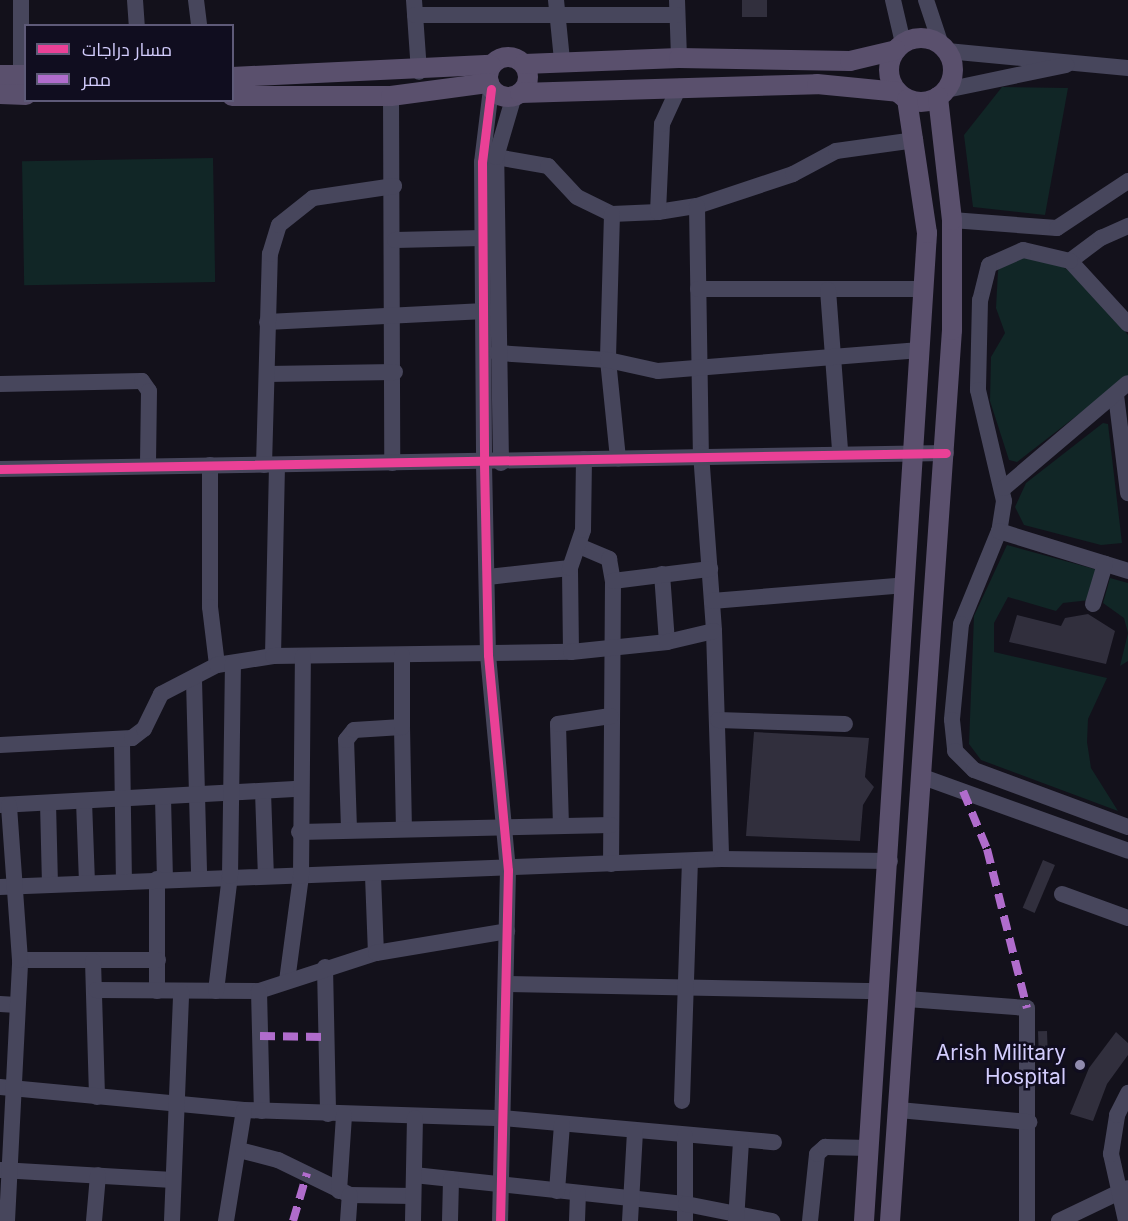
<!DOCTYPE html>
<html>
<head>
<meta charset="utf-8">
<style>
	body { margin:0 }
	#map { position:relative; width:1128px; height:1221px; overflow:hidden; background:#13111b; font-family:Inter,Cairo,sans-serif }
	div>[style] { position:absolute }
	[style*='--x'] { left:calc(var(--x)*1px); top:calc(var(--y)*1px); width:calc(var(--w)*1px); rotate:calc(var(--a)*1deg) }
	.green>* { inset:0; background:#112626; transform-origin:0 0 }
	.building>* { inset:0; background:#312f3d; transform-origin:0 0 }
	.minor>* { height:16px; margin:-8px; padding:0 8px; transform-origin:8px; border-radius:8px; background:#47465c }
	.major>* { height:20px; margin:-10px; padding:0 10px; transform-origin:10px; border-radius:10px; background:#5a506d }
	.major>.ring { margin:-10px; padding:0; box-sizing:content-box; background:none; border:20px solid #5a506d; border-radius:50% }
	.quiet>* { height:8px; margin-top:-4px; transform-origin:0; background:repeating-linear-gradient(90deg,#b06ccc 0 15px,transparent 0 23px) }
	.cycleway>* { height:9px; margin:-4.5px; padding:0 4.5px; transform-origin:4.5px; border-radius:4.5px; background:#ea4096 }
	.dots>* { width:16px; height:16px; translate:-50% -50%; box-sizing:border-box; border:3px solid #100d1f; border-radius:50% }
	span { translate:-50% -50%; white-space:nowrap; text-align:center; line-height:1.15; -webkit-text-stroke:5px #100d1f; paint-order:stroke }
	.poi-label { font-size:21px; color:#d3cdfd }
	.right { translate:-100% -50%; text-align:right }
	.legend { position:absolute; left:24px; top:24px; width:210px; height:78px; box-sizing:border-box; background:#100d1f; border:2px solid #5e5a78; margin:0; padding:8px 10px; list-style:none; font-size:18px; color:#d3cdfd }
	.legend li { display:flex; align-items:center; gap:12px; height:30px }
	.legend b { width:30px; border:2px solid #5e5a78 }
</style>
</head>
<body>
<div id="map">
	<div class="green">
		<i style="clip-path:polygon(1002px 87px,1068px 88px,1045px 215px,973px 207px,964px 135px)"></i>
		<i style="left:213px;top:158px;width:124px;height:191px;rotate:89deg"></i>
		<i style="clip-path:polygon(1023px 256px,1054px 262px,1086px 280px,1128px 335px,1128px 376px,1017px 462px,1009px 460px,990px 401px,991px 357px,1005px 333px,996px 308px,998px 271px,1002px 262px)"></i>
		<i style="clip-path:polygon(1103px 423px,1108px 424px,1122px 543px,1101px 545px,1024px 525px,1015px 507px,1026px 483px)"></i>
		<i style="clip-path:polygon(1007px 545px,1098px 570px,1090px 600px,1063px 603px,1056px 611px,1008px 597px,994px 623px,994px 652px,1107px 678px,1088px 719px,1087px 742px,1091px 768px,1118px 811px,981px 760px,969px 744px,974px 616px)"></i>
		<i style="clip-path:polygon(1110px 578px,1128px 583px,1128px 661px,1120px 666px,1128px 633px,1124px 618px,1103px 603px)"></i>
	</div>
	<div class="building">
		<i style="left:742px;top:0;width:25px;height:17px"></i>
		<i style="clip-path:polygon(1088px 614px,1115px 631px,1106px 664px,1009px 642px,1017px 615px,1061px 626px,1065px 618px)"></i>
		<i style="clip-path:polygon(754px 732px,869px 738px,865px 777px,874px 787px,863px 805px,860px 841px,746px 836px)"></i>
		<i style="left:1043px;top:860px;width:13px;height:52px;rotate:23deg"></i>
		<i style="left:1047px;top:1031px;width:27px;height:9px;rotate:88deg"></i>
		<i style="clip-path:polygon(1116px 1032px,1128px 1043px,1128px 1055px,1107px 1084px,1093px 1121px,1070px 1114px,1089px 1068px)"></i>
	</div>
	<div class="minor">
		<i style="--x:135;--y:0;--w:26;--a:86"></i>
		<i style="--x:196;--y:0;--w:26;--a:83"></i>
		<i style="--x:414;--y:0;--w:72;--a:86"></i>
		<i style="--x:556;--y:0;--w:60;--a:84.3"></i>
		<i style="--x:677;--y:0;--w:58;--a:88"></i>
		<i style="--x:893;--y:0;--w:44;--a:76.9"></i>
		<i style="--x:926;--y:0;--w:47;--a:71.6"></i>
		<i style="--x:415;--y:15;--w:262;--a:0"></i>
		<i style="--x:947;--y:51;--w:182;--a:5.4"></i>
		<i style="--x:21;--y:75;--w:75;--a:-90"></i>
		<i style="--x:491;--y:89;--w:74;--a:97"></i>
		<i style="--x:482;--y:162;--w:302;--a:89.6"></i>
		<i style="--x:484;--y:464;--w:191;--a:88.8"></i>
		<i style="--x:488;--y:655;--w:216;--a:84.7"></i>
		<i style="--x:508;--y:870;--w:351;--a:91.3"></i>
		<i style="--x:946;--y:90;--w:123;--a:-11.8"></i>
		<i style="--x:391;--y:96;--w:367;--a:89.8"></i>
		<i style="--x:496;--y:157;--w:53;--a:9.8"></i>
		<i style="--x:548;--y:166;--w:42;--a:46.9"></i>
		<i style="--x:577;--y:197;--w:39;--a:26"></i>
		<i style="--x:612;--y:214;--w:46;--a:-2.5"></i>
		<i style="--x:658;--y:212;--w:39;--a:-9"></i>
		<i style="--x:697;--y:206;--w:101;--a:-18.4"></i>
		<i style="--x:793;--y:174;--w:49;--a:-28.1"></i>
		<i style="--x:836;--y:151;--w:80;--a:-7.9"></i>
		<i style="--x:697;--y:206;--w:247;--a:89.1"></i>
		<i style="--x:701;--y:453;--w:178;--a:85.8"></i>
		<i style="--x:714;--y:631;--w:228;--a:88.2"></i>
		<i style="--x:658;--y:212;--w:88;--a:-87.4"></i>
		<i style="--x:662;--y:124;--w:41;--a:-65.3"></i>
		<i style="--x:612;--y:214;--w:146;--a:91.6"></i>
		<i style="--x:608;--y:360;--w:99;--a:84.2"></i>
		<i style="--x:952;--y:220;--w:105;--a:4.4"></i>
		<i style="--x:1057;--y:228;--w:85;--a:-33.5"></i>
		<i style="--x:395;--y:240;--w:87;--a:-1.3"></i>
		<i style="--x:1070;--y:261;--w:39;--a:-37"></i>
		<i style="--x:1101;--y:238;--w:30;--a:-24"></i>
		<i style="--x:698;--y:289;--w:226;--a:0"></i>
		<i style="--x:828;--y:290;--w:161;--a:85.7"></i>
		<i style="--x:267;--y:322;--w:218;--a:-2.9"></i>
		<i style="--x:1128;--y:324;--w:86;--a:-132.6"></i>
		<i style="--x:1070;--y:261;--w:48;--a:-166.8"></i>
		<i style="--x:1023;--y:250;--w:37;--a:156"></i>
		<i style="--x:989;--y:265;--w:36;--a:104"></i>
		<i style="--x:980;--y:300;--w:90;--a:91.3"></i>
		<i style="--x:978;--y:390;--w:114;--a:76.8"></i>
		<i style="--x:1004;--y:501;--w:30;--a:99"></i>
		<i style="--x:999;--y:531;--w:100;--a:112.2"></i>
		<i style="--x:961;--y:624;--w:96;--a:95.4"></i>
		<i style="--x:952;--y:720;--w:31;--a:84"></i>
		<i style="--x:955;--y:751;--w:27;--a:45"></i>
		<i style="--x:974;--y:770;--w:164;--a:20.3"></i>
		<i style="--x:497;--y:353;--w:111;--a:3.6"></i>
		<i style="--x:608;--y:360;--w:51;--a:12.4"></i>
		<i style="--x:658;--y:371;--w:263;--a:-4.6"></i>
		<i style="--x:267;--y:374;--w:128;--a:-0.9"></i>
		<i style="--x:0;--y:384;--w:142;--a:-1.2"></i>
		<i style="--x:142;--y:381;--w:12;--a:55"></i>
		<i style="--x:149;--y:391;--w:74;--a:90.8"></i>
		<i style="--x:1116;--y:395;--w:99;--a:83"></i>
		<i style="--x:501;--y:463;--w:306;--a:-90.9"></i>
		<i style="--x:496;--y:157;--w:64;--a:-73.6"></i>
		<i style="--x:210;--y:465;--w:142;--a:90"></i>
		<i style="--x:210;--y:607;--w:58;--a:83.1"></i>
		<i style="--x:264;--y:465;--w:211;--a:-88.4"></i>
		<i style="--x:270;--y:254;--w:30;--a:-73"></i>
		<i style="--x:279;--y:225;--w:43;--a:-38.5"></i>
		<i style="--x:313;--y:198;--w:82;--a:-8.4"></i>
		<i style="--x:0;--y:469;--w:946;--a:-0.97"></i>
		<i style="--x:1004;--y:488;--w:162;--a:-40.3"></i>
		<i style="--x:999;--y:531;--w:135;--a:17.2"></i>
		<i style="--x:579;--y:546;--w:33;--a:23"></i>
		<i style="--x:609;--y:559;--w:22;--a:80"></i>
		<i style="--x:613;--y:581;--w:283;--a:90.4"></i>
		<i style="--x:662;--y:574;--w:68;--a:85.8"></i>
		<i style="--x:488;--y:577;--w:82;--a:-6.3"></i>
		<i style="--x:613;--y:581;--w:98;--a:-7.1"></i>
		<i style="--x:712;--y:601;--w:194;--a:-4.7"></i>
		<i style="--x:1093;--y:604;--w:42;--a:-73.3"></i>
		<i style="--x:571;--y:652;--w:84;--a:-90.7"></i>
		<i style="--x:570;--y:568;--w:40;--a:-71.1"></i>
		<i style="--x:583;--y:530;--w:71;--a:-89.2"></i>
		<i style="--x:273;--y:656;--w:191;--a:-88.8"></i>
		<i style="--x:194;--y:680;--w:197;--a:88.5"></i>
		<i style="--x:718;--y:720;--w:127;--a:1.8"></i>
		<i style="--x:402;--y:727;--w:100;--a:88.9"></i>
		<i style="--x:122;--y:742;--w:139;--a:89.2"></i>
		<i style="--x:0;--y:745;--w:132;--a:-3"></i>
		<i style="--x:132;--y:738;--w:15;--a:-37"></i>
		<i style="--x:144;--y:729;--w:39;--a:-64"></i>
		<i style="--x:161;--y:694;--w:63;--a:-27.4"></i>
		<i style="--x:217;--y:665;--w:57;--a:-9.1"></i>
		<i style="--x:273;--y:656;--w:298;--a:-0.8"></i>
		<i style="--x:571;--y:652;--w:97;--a:-5.9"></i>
		<i style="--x:667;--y:642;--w:48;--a:-13.2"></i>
		<i style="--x:923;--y:777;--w:218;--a:19.8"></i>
		<i style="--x:263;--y:792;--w:84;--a:88"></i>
		<i style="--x:163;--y:798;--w:80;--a:88.6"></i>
		<i style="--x:84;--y:801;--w:82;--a:87.9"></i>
		<i style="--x:48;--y:803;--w:81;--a:88.6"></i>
		<i style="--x:0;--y:805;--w:299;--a:-3.1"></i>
		<i style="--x:561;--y:826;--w:102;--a:-91.7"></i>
		<i style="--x:558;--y:724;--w:53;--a:-8.7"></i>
		<i style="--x:349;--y:829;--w:89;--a:-91.9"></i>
		<i style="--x:346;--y:740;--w:13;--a:-51"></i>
		<i style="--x:354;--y:730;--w:48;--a:-3.6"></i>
		<i style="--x:402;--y:727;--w:72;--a:-90"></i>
		<i style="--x:299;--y:832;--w:312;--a:-1.3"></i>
		<i style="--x:373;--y:876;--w:77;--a:87.8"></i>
		<i style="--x:157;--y:879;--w:112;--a:90"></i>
		<i style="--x:0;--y:887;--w:722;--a:-2.22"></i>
		<i style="--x:721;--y:859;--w:169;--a:0.7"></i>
		<i style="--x:1062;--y:894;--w:70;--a:20"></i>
		<i style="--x:20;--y:960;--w:138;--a:0"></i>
		<i style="--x:93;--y:961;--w:136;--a:88.3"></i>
		<i style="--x:325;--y:967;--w:147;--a:88.8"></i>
		<i style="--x:287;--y:981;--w:106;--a:-82.4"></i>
		<i style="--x:301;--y:876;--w:220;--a:-89.5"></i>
		<i style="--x:506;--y:984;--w:374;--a:1.1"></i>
		<i style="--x:96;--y:990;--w:163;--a:0.4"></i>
		<i style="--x:259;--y:991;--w:123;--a:-18"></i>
		<i style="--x:376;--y:953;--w:133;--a:-9.5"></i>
		<i style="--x:216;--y:991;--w:116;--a:-83.1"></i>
		<i style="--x:230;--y:876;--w:213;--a:-89.2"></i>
		<i style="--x:259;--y:991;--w:120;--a:88.6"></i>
		<i style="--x:907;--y:999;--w:120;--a:4.3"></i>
		<i style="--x:1027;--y:1008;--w:213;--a:90"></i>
		<i style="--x:0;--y:1004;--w:17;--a:3"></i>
		<i style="--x:0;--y:1087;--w:245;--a:5.4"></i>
		<i style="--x:244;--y:1110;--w:259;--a:1.8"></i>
		<i style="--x:503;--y:1118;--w:272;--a:5.1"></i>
		<i style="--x:682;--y:1101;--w:240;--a:-88.1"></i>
		<i style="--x:899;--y:1110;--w:131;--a:5.3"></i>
		<i style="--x:685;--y:1136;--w:85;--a:90"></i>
		<i style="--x:239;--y:1150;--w:40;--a:14.4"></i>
		<i style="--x:278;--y:1160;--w:80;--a:25.9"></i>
		<i style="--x:350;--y:1195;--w:63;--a:0.9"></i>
		<i style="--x:1;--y:1170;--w:172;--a:3.3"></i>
		<i style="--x:414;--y:1175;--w:274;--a:6.1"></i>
		<i style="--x:686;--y:1204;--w:88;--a:11.2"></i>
		<i style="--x:339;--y:1191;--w:76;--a:-86.2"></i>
		<i style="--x:557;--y:1191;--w:67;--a:-85.7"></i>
		<i style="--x:7;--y:1221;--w:261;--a:-87.1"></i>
		<i style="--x:20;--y:960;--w:155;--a:-94.1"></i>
		<i style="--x:94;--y:1221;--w:46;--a:-85"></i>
		<i style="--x:172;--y:1221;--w:229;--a:-87.7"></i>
		<i style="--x:226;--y:1221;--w:112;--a:-80.8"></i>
		<i style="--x:348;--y:1221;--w:26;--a:-86"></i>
		<i style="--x:413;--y:1221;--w:103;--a:-88.9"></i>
		<i style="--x:450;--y:1221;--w:42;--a:-88.6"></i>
		<i style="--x:577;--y:1221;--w:28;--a:-88"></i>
		<i style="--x:630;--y:1221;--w:89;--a:-86.8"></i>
		<i style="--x:736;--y:1221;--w:80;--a:-86.4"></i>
		<i style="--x:810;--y:1221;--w:67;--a:-84"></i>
		<i style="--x:817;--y:1154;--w:11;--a:-41"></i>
		<i style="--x:825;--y:1147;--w:44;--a:1.3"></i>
		<i style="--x:1059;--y:1221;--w:76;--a:-25.6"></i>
		<i style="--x:1126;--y:1221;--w:69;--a:-102.6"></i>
		<i style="--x:1111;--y:1154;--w:39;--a:-81"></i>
		<i style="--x:1117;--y:1115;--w:25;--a:-63"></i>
	</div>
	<div class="major">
		<i class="ring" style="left:889px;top:38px;width:44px;height:44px"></i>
		<i class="ring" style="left:488px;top:57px;width:20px;height:20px"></i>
		<i style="--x:524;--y:64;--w:155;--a:-2.2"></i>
		<i style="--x:679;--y:58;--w:171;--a:1"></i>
		<i style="--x:850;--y:61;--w:47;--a:-13.4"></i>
		<i style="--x:0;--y:75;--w:26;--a:0"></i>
		<i style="--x:232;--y:77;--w:259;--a:-2.7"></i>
		<i style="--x:520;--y:93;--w:297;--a:-1.7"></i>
		<i style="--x:817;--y:84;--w:81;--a:5.6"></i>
		<i style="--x:0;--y:94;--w:26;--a:2"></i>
		<i style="--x:232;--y:96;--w:159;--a:0"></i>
		<i style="--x:391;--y:96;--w:99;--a:-7.6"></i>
		<i style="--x:864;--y:1221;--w:990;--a:-86.35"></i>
		<i style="--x:927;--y:233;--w:135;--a:-98.5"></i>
		<i style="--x:890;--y:1221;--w:893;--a:-86.02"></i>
		<i style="--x:952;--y:330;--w:110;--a:-90"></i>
		<i style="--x:952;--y:220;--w:124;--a:-96.5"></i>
	</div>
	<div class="quiet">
		<i style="--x:963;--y:791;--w:63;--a:67.5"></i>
		<i style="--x:987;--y:849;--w:164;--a:75.9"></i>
		<i style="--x:260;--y:1036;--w:65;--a:0.9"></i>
		<i style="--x:293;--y:1221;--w:50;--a:-73.7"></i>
	</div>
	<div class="cycleway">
		<i style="--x:491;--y:89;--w:74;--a:97"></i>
		<i style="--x:482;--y:162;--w:302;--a:89.6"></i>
		<i style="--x:484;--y:464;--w:191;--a:88.8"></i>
		<i style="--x:488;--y:655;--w:216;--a:84.7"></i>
		<i style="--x:508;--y:870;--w:351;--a:91.3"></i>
		<i style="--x:0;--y:469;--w:946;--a:-0.97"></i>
	</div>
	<div class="dots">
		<i style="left:1080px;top:1065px;background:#908bae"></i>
	</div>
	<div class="poi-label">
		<span class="right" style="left:1066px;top:1065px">Arish Military<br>Hospital</span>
	</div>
	<ul class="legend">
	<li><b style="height:8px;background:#ea4096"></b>مسار دراجات</li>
	<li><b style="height:8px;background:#b06ccc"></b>ممر</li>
	</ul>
</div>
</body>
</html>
